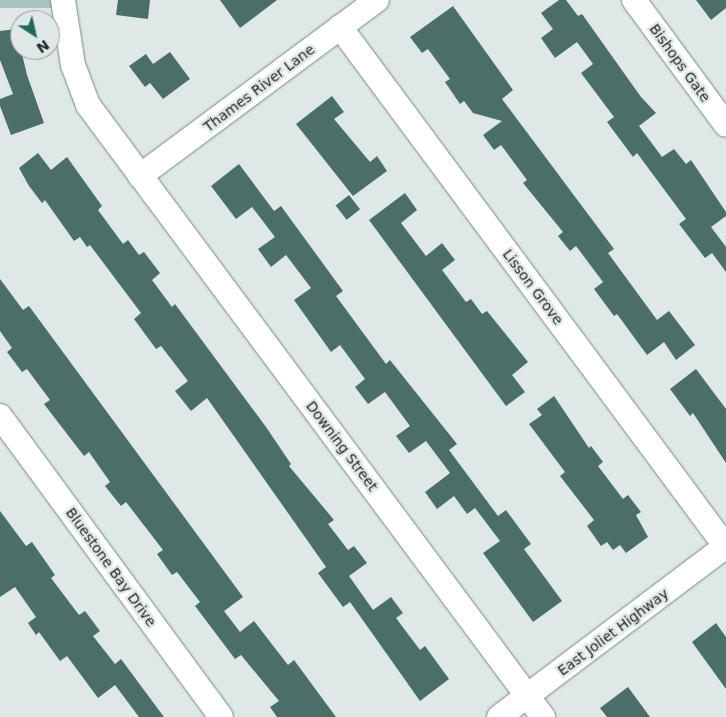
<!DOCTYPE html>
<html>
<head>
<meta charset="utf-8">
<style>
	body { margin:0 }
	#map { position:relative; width:726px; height:717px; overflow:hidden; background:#dee9e7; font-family:"DejaVu Sans",sans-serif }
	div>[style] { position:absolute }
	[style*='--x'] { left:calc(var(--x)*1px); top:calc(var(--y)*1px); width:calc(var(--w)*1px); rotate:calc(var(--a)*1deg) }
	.green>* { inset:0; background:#aac4bf; transform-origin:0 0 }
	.building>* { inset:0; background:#4b6e68; transform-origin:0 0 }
	.roads { filter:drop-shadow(0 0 1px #7c8785) drop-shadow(0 0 1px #7c8785) }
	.minor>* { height:24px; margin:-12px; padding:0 12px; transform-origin:12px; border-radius:12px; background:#fff }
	span { translate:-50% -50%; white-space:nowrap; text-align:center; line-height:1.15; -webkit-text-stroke:5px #dee9e7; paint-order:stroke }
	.street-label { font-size:14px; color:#232726 }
	.north { position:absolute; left:10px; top:10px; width:50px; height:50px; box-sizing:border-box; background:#dee9e7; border:1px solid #939b9a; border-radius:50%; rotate:145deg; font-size:14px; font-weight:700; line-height:20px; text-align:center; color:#232726 }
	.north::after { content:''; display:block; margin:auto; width:18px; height:22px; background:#21695f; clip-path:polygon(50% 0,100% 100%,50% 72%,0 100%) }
</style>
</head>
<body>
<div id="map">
	<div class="green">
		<i style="left:0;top:0;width:58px;height:8px"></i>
	</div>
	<div class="building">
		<i style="clip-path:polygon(118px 0,150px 0,148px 19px,116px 15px)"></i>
		<i style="clip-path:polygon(220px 0,277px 0,240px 28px)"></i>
		<i style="clip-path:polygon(559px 0,566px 0,578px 16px,582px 14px,641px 97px,656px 113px,639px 126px,662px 157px,674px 149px,686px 164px,691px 160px,726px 212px,726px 216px,711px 227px,726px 247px,726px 272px,712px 253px,705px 258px,679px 224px,686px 219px,637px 153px,633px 157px,607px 122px,614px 117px,581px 73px,593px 64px,577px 42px,555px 58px,541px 38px,553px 29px,541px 13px)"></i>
		<i style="clip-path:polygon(696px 0,726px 0,726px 8px,711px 20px)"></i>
		<i style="clip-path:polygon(453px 6px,513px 90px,502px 99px,614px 249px,608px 253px,657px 320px,669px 311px,695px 345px,676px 360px,664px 342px,647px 355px,617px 314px,614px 316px,594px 289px,603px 282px,576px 246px,570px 251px,558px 236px,563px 232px,523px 183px,527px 180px,501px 145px,494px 150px,483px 135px,502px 121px,473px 113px,464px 101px,460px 104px,445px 82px,450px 79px,428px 49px,422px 53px,410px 37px)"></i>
		<i style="clip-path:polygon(16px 29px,27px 75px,44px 123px,11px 135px,0 106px,0 99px,13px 94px,0 60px,0 31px)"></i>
		<i style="clip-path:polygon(170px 52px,190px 79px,163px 99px,150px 83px,145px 87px,129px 66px,146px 54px,153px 64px)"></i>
		<i style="clip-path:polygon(332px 96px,344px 112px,334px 119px,370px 162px,377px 156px,387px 171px,353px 196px,296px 124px)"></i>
		<i style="clip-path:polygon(38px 153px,51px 170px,67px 157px,102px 206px,98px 210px,123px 244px,128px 240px,139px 255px,144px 252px,160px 273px,152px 280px,172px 307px,175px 304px,266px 427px,291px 464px,289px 466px,334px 520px,328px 524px,348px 550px,354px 546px,367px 563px,349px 576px,373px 610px,391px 597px,403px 613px,396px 618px,420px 650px,425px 646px,449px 679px,420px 701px,350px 602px,343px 607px,318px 573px,326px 567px,207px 398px,191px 411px,175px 391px,188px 381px,161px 346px,156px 349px,134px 319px,141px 313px,90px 245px,87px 247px,80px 237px,74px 241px,45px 200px,42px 203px,29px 186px,19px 168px)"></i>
		<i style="clip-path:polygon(239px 164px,274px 211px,281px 206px,343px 291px,336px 296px,386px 364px,390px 360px,457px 444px,449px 450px,498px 516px,506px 510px,531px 544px,524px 549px,562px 601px,533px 622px,483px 553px,500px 541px,475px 508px,467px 514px,454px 496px,437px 509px,425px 492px,450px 473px,426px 441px,409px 453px,396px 436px,410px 426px,385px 392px,368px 404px,355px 387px,365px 379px,340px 345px,331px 352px,294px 300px,311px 288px,286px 255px,271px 267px,258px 249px,275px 237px,252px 207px,236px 219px,211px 186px)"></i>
		<i style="clip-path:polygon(405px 193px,417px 210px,401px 223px,426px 256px,442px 243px,455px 260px,442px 270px,466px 302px,471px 299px,482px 314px,487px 311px,528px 362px,512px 375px,525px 392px,506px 406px,369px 220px)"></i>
		<i style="left:349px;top:195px;width:18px;height:17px;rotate:52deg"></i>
		<i style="clip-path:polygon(0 279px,23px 310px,29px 306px,243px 597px,224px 611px,240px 632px,254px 621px,288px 665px,294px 660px,336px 717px,277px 717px,270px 707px,279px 701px,241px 655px,235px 659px,195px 606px,200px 602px,177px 572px,172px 575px,157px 554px,163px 550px,126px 502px,121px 506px,105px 486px,110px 482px,89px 452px,84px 456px,44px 404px,50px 400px,27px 369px,22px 372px,7px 352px,12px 348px,0 331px)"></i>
		<i style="clip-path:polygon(696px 369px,726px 409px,726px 463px,693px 413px,690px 416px,670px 389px)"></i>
		<i style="clip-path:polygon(554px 396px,589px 448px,591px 446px,603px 462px,598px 466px,623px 499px,628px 495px,641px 512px,636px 515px,648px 537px,626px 553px,620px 545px,613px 550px,607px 542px,601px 546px,587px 526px,594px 520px,560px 476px,565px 472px,529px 424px,542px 415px,537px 409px)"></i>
		<i style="clip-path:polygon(0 511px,26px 546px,32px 542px,55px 575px,51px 578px,79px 615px,85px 611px,100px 631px,93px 636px,115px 664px,121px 659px,164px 717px,139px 717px,115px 685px,98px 698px,67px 656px,60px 661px,39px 632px,36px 635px,28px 623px,36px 617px,15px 587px,0 597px)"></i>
		<i style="clip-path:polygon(716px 623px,726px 637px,726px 689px,692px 642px)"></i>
		<i style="clip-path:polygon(628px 687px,650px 717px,607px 717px,600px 708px)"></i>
	</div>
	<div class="roads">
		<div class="minor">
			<i style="--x:63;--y:0;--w:66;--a:81.3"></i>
			<i style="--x:73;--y:65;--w:43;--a:69.4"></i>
			<i style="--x:88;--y:105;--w:763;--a:53.37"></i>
			<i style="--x:634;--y:0;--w:155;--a:53.6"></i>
			<i style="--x:340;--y:27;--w:648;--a:53.41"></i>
			<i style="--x:140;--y:176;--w:295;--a:-36.6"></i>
			<i style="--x:0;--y:416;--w:373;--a:53.7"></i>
			<i style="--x:499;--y:717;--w:284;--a:-37"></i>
		</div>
	</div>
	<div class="street-label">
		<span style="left:680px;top:63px;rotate:54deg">Bishops Gate</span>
		<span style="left:259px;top:88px;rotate:-37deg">Thames River Lane</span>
		<span style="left:533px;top:287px;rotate:53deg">Lisson Grove</span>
		<span style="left:342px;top:446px;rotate:53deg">Downing Street</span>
		<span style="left:111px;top:567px;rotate:54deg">Bluestone Bay Drive</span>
		<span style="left:613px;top:632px;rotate:-37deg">East Joliet Highway</span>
	</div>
	<div class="north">N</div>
</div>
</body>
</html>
